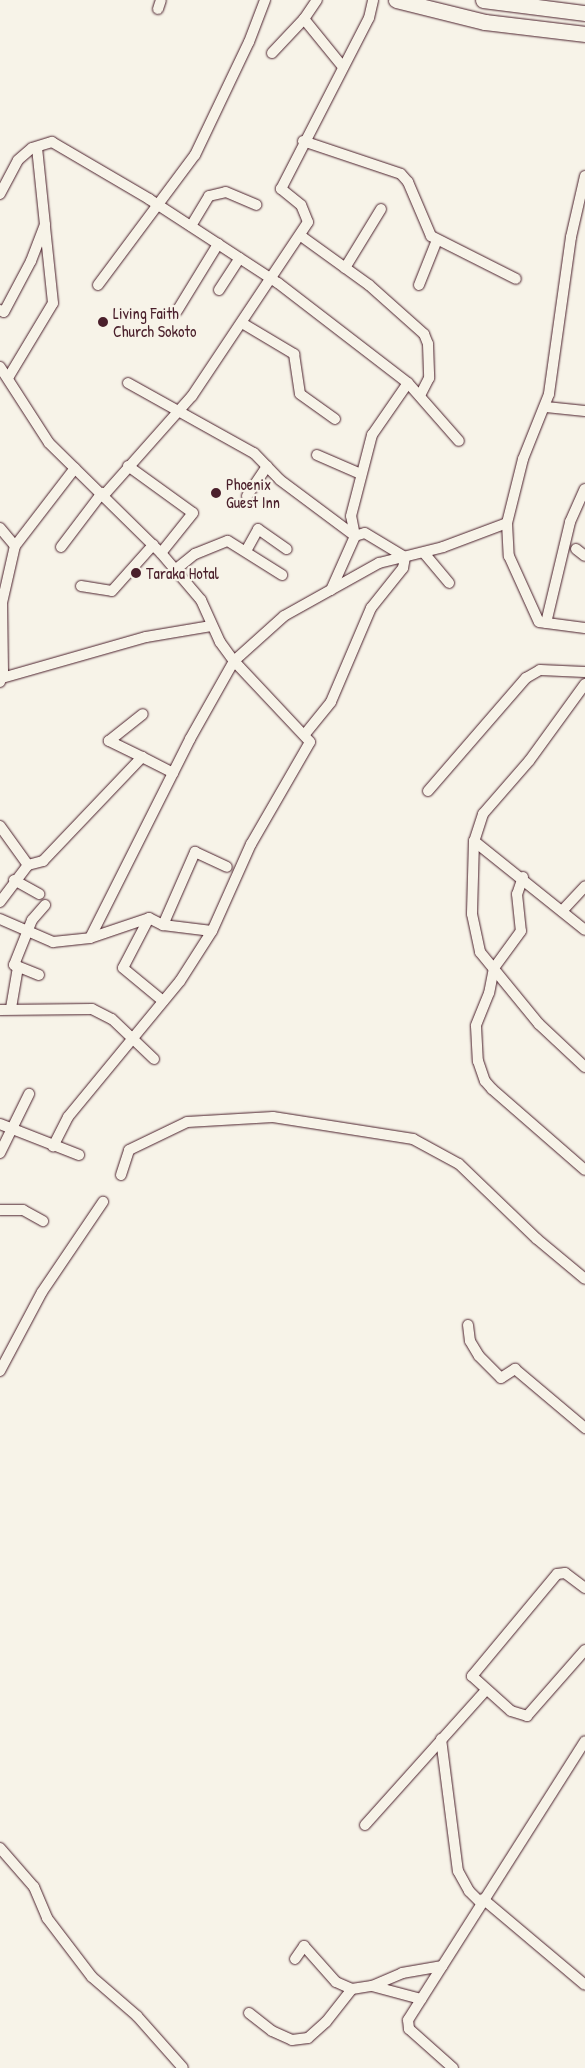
<!DOCTYPE html>
<html>
<head>
<meta charset="utf-8">
<style>
	body { margin:0 }
	#map { position:relative; width:585px; height:2068px; overflow:hidden; background:#f7f3e8; font-family:"Patrick Hand",sans-serif }
	div>[style] { position:absolute }
	[style*='--x'] { left:calc(var(--x)*1px); top:calc(var(--y)*1px); width:calc(var(--w)*1px); rotate:calc(var(--a)*1deg) }
	.roads { filter:drop-shadow(0 0 1px #4a1f2b) drop-shadow(0 0 1px #4a1f2b) }
	.minor>* { height:10px; margin:-5px; padding:0 5px; transform-origin:5px; border-radius:5px; background:#f7f3e8 }
	.highway>* { height:15px; margin:-7.5px; padding:0 7.5px; transform-origin:7.5px; border-radius:7.5px; background:#f7f3e8 }
	.dots>* { width:14px; height:14px; translate:-50% -50%; box-sizing:border-box; border:2px solid #f7f3e8; border-radius:50% }
	span { translate:-50% -50%; white-space:nowrap; text-align:center; line-height:1.15; -webkit-text-stroke:4.5px #f7f3e8; paint-order:stroke }
	.poi-label { font-size:16px; color:#4a1f2b }
	.left { translate:0 -50%; text-align:left }
</style>
</head>
<body>
<div id="map">
	<div class="roads">
		<div class="minor">
			<i style="--x:158;--y:9;--w:9;--a:-72"></i>
			<i style="--x:304;--y:19;--w:62;--a:50.9"></i>
			<i style="--x:272;--y:53;--w:47;--a:-46.7"></i>
			<i style="--x:304;--y:19;--w:23;--a:-56"></i>
			<i style="--x:303;--y:141;--w:103;--a:18.6"></i>
			<i style="--x:401;--y:174;--w:11;--a:49"></i>
			<i style="--x:408;--y:182;--w:59;--a:66.9"></i>
			<i style="--x:431;--y:236;--w:95;--a:26.8"></i>
			<i style="--x:585;--y:176;--w:63;--a:102.9"></i>
			<i style="--x:571;--y:237;--w:159;--a:98"></i>
			<i style="--x:549;--y:394;--w:70;--a:111.8"></i>
			<i style="--x:523;--y:459;--w:66;--a:104"></i>
			<i style="--x:507;--y:523;--w:33;--a:87"></i>
			<i style="--x:509;--y:556;--w:72;--a:65.6"></i>
			<i style="--x:539;--y:622;--w:46;--a:7.4"></i>
			<i style="--x:0;--y:194;--w:38;--a:-62"></i>
			<i style="--x:18;--y:160;--w:18;--a:-41"></i>
			<i style="--x:32;--y:148;--w:21;--a:-17"></i>
			<i style="--x:52;--y:142;--w:113;--a:30.4"></i>
			<i style="--x:149;--y:199;--w:154;--a:33.1"></i>
			<i style="--x:278;--y:283;--w:164;--a:37.6"></i>
			<i style="--x:408;--y:383;--w:77;--a:48.7"></i>
			<i style="--x:191;--y:226;--w:35;--a:-59"></i>
			<i style="--x:209;--y:196;--w:17;--a:-13"></i>
			<i style="--x:226;--y:192;--w:33;--a:23"></i>
			<i style="--x:301;--y:236;--w:84;--a:35.8"></i>
			<i style="--x:369;--y:285;--w:74;--a:41.7"></i>
			<i style="--x:424;--y:334;--w:11;--a:68"></i>
			<i style="--x:428;--y:344;--w:34;--a:88"></i>
			<i style="--x:429;--y:378;--w:20;--a:117"></i>
			<i style="--x:345;--y:268;--w:69;--a:-58.6"></i>
			<i style="--x:98;--y:285;--w:162;--a:-53.3"></i>
			<i style="--x:195;--y:155;--w:125;--a:-64.5"></i>
			<i style="--x:249;--y:42;--w:45;--a:-69.1"></i>
			<i style="--x:419;--y:285;--w:48;--a:-68.2"></i>
			<i style="--x:219;--y:290;--w:38;--a:-57"></i>
			<i style="--x:0;--y:310;--w:4;--a:27"></i>
			<i style="--x:4;--y:312;--w:58;--a:-62.1"></i>
			<i style="--x:31;--y:261;--w:39;--a:-69"></i>
			<i style="--x:45;--y:225;--w:78;--a:-95.9"></i>
			<i style="--x:177;--y:311;--w:79;--a:-58.5"></i>
			<i style="--x:242;--y:323;--w:61;--a:30.8"></i>
			<i style="--x:294;--y:354;--w:40;--a:81.5"></i>
			<i style="--x:300;--y:394;--w:43;--a:35.5"></i>
			<i style="--x:0;--y:367;--w:90;--a:57.2"></i>
			<i style="--x:49;--y:443;--w:157;--a:44.5"></i>
			<i style="--x:161;--y:553;--w:62;--a:49.6"></i>
			<i style="--x:201;--y:600;--w:46;--a:65.7"></i>
			<i style="--x:220;--y:642;--w:24;--a:54"></i>
			<i style="--x:234;--y:661;--w:111;--a:46.8"></i>
			<i style="--x:310;--y:742;--w:118;--a:120"></i>
			<i style="--x:251;--y:844;--w:95;--a:114.1"></i>
			<i style="--x:212;--y:931;--w:59;--a:122.6"></i>
			<i style="--x:180;--y:981;--w:176;--a:129.5"></i>
			<i style="--x:68;--y:1117;--w:33;--a:117"></i>
			<i style="--x:8;--y:378;--w:87;--a:-59"></i>
			<i style="--x:53;--y:303;--w:76;--a:-96"></i>
			<i style="--x:128;--y:383;--w:144;--a:29.1"></i>
			<i style="--x:254;--y:453;--w:37;--a:46"></i>
			<i style="--x:280;--y:480;--w:94;--a:36.7"></i>
			<i style="--x:355;--y:536;--w:10;--a:-17"></i>
			<i style="--x:365;--y:533;--w:47;--a:31"></i>
			<i style="--x:405;--y:557;--w:11;--a:100"></i>
			<i style="--x:403;--y:568;--w:51;--a:128.7"></i>
			<i style="--x:371;--y:608;--w:102;--a:113.1"></i>
			<i style="--x:331;--y:702;--w:41;--a:129.1"></i>
			<i style="--x:546;--y:407;--w:39;--a:6"></i>
			<i style="--x:317;--y:455;--w:48;--a:23.4"></i>
			<i style="--x:128;--y:466;--w:80;--a:35.9"></i>
			<i style="--x:193;--y:513;--w:51;--a:128.7"></i>
			<i style="--x:104;--y:495;--w:132;--a:-48.4"></i>
			<i style="--x:192;--y:396;--w:209;--a:-56.3"></i>
			<i style="--x:308;--y:222;--w:18;--a:-112"></i>
			<i style="--x:301;--y:205;--w:26;--a:-141"></i>
			<i style="--x:281;--y:189;--w:192;--a:-62.8"></i>
			<i style="--x:369;--y:18;--w:18;--a:-77"></i>
			<i style="--x:247;--y:496;--w:36;--a:-56"></i>
			<i style="--x:0;--y:528;--w:23;--a:50"></i>
			<i style="--x:61;--y:547;--w:68;--a:-52.8"></i>
			<i style="--x:576;--y:549;--w:11;--a:38"></i>
			<i style="--x:246;--y:551;--w:25;--a:-61"></i>
			<i style="--x:258;--y:529;--w:35;--a:35"></i>
			<i style="--x:424;--y:553;--w:39;--a:50"></i>
			<i style="--x:175;--y:570;--w:26;--a:-39"></i>
			<i style="--x:195;--y:554;--w:35;--a:-22"></i>
			<i style="--x:228;--y:541;--w:64;--a:32.2"></i>
			<i style="--x:81;--y:586;--w:31;--a:9"></i>
			<i style="--x:112;--y:591;--w:62;--a:-48.3"></i>
			<i style="--x:331;--y:590;--w:59;--a:-66"></i>
			<i style="--x:355;--y:536;--w:20;--a:-101"></i>
			<i style="--x:351;--y:516;--w:84;--a:-75.5"></i>
			<i style="--x:372;--y:435;--w:63;--a:-55.3"></i>
			<i style="--x:546;--y:623;--w:104;--a:-76.6"></i>
			<i style="--x:570;--y:522;--w:36;--a:-66"></i>
			<i style="--x:2;--y:678;--w:150;--a:-15.9"></i>
			<i style="--x:146;--y:637;--w:66;--a:-9.6"></i>
			<i style="--x:0;--y:682;--w:11;--a:-75"></i>
			<i style="--x:3;--y:671;--w:68;--a:-90.8"></i>
			<i style="--x:2;--y:603;--w:58;--a:-77.2"></i>
			<i style="--x:15;--y:546;--w:98;--a:-52.4"></i>
			<i style="--x:585;--y:684;--w:95;--a:126"></i>
			<i style="--x:529;--y:761;--w:70;--a:131"></i>
			<i style="--x:483;--y:814;--w:28;--a:108"></i>
			<i style="--x:474;--y:841;--w:73;--a:91.6"></i>
			<i style="--x:472;--y:914;--w:39;--a:78"></i>
			<i style="--x:480;--y:952;--w:93;--a:50.7"></i>
			<i style="--x:539;--y:1024;--w:63;--a:43.1"></i>
			<i style="--x:142;--y:757;--w:37;--a:-154"></i>
			<i style="--x:109;--y:741;--w:43;--a:-38.5"></i>
			<i style="--x:428;--y:791;--w:150;--a:-49.1"></i>
			<i style="--x:526;--y:678;--w:16;--a:-30"></i>
			<i style="--x:540;--y:670;--w:45;--a:2.5"></i>
			<i style="--x:0;--y:826;--w:48;--a:54.3"></i>
			<i style="--x:474;--y:841;--w:142;--a:38.7"></i>
			<i style="--x:523;--y:877;--w:18;--a:109"></i>
			<i style="--x:517;--y:894;--w:37;--a:84"></i>
			<i style="--x:521;--y:931;--w:46;--a:126.1"></i>
			<i style="--x:494;--y:968;--w:25;--a:101"></i>
			<i style="--x:489;--y:993;--w:35;--a:112"></i>
			<i style="--x:476;--y:1026;--w:35;--a:87"></i>
			<i style="--x:478;--y:1061;--w:21;--a:71"></i>
			<i style="--x:485;--y:1081;--w:11;--a:49"></i>
			<i style="--x:492;--y:1089;--w:123;--a:41.1"></i>
			<i style="--x:14;--y:880;--w:29;--a:29"></i>
			<i style="--x:0;--y:902;--w:46;--a:-52.9"></i>
			<i style="--x:28;--y:865;--w:16;--a:-15"></i>
			<i style="--x:43;--y:861;--w:144;--a:-46.4"></i>
			<i style="--x:142;--y:757;--w:35;--a:27"></i>
			<i style="--x:562;--y:911;--w:34;--a:-47"></i>
			<i style="--x:149;--y:918;--w:56;--a:117.5"></i>
			<i style="--x:123;--y:968;--w:52;--a:39.5"></i>
			<i style="--x:0;--y:919;--w:58;--a:23.5"></i>
			<i style="--x:53;--y:942;--w:37;--a:-6"></i>
			<i style="--x:90;--y:938;--w:62;--a:-18.7"></i>
			<i style="--x:149;--y:918;--w:16;--a:27"></i>
			<i style="--x:163;--y:925;--w:49;--a:7"></i>
			<i style="--x:163;--y:925;--w:80;--a:-66.3"></i>
			<i style="--x:195;--y:852;--w:35;--a:25"></i>
			<i style="--x:90;--y:938;--w:223;--a:-63.3"></i>
			<i style="--x:190;--y:739;--w:90;--a:-60.6"></i>
			<i style="--x:234;--y:661;--w:67;--a:-42"></i>
			<i style="--x:284;--y:616;--w:109;--a:-29.2"></i>
			<i style="--x:379;--y:563;--w:66;--a:-14"></i>
			<i style="--x:443;--y:547;--w:68;--a:-20.6"></i>
			<i style="--x:39;--y:975;--w:27;--a:-158"></i>
			<i style="--x:14;--y:965;--w:48;--a:-68.2"></i>
			<i style="--x:32;--y:920;--w:20;--a:-49"></i>
			<i style="--x:11;--y:1008;--w:42;--a:-80.3"></i>
			<i style="--x:0;--y:1010;--w:92;--a:-0.6"></i>
			<i style="--x:92;--y:1009;--w:22;--a:27"></i>
			<i style="--x:112;--y:1019;--w:58;--a:43.6"></i>
			<i style="--x:0;--y:1124;--w:85;--a:21.4"></i>
			<i style="--x:0;--y:1153;--w:66;--a:-63.8"></i>
			<i style="--x:121;--y:1175;--w:26;--a:-72"></i>
			<i style="--x:129;--y:1150;--w:64;--a:-25.8"></i>
			<i style="--x:187;--y:1122;--w:86;--a:-3.3"></i>
			<i style="--x:273;--y:1117;--w:142;--a:8.9"></i>
			<i style="--x:413;--y:1139;--w:52;--a:28.5"></i>
			<i style="--x:459;--y:1164;--w:108;--a:43.9"></i>
			<i style="--x:537;--y:1239;--w:62;--a:39.8"></i>
			<i style="--x:0;--y:1210;--w:23;--a:0"></i>
			<i style="--x:23;--y:1210;--w:23;--a:29"></i>
			<i style="--x:468;--y:1325;--w:16;--a:83"></i>
			<i style="--x:470;--y:1341;--w:17;--a:59"></i>
			<i style="--x:479;--y:1356;--w:31;--a:45"></i>
			<i style="--x:501;--y:1378;--w:17;--a:-33"></i>
			<i style="--x:515;--y:1369;--w:92;--a:40.1"></i>
			<i style="--x:0;--y:1371;--w:89;--a:-62"></i>
			<i style="--x:42;--y:1292;--w:109;--a:-55.9"></i>
			<i style="--x:585;--y:1588;--w:25;--a:-143"></i>
			<i style="--x:565;--y:1573;--w:8;--a:173"></i>
			<i style="--x:557;--y:1574;--w:133;--a:129.8"></i>
			<i style="--x:472;--y:1676;--w:52;--a:41.9"></i>
			<i style="--x:511;--y:1711;--w:17;--a:17"></i>
			<i style="--x:527;--y:1716;--w:88;--a:-48.7"></i>
			<i style="--x:441;--y:1739;--w:133;--a:82.7"></i>
			<i style="--x:458;--y:1871;--w:23;--a:61"></i>
			<i style="--x:469;--y:1891;--w:17;--a:45"></i>
			<i style="--x:365;--y:1825;--w:181;--a:-48.1"></i>
			<i style="--x:0;--y:1848;--w:52;--a:48.9"></i>
			<i style="--x:34;--y:1887;--w:34;--a:67"></i>
			<i style="--x:47;--y:1918;--w:74;--a:52.7"></i>
			<i style="--x:92;--y:1977;--w:60;--a:40.9"></i>
			<i style="--x:137;--y:2016;--w:69;--a:48.5"></i>
			<i style="--x:483;--y:1899;--w:133;--a:40.1"></i>
			<i style="--x:295;--y:1959;--w:16;--a:-55"></i>
			<i style="--x:304;--y:1946;--w:48;--a:48.4"></i>
			<i style="--x:336;--y:1982;--w:17;--a:24"></i>
			<i style="--x:372;--y:1986;--w:33;--a:-23"></i>
			<i style="--x:402;--y:1973;--w:41;--a:-9.9"></i>
			<i style="--x:249;--y:2013;--w:29;--a:38"></i>
			<i style="--x:272;--y:2031;--w:22;--a:24"></i>
			<i style="--x:292;--y:2040;--w:16;--a:-7"></i>
			<i style="--x:308;--y:2038;--w:24;--a:-42"></i>
			<i style="--x:326;--y:2022;--w:42;--a:-51.8"></i>
			<i style="--x:352;--y:1989;--w:20;--a:-9"></i>
			<i style="--x:372;--y:1986;--w:51;--a:14.9"></i>
			<i style="--x:453;--y:2068;--w:59;--a:-138.4"></i>
			<i style="--x:409;--y:2029;--w:9;--a:-96"></i>
			<i style="--x:408;--y:2020;--w:330;--a:-57.6"></i>
		</div>
		<div class="highway">
			<i style="--x:396;--y:0;--w:92;--a:13.9"></i>
			<i style="--x:485;--y:22;--w:101;--a:6.8"></i>
			<i style="--x:483;--y:0;--w:103;--a:7.3"></i>
		</div>
	</div>
	<div class="dots">
		<i style="left:103px;top:322px;background:#4a1f2b"></i>
		<i style="left:216px;top:493px;background:#4a1f2b"></i>
		<i style="left:136px;top:573px;background:#4a1f2b"></i>
	</div>
	<div class="poi-label">
		<span class="left" style="left:113px;top:322px">Living Faith<br>Church Sokoto</span>
		<span class="left" style="left:226px;top:493px">Phoenix<br>Guest Inn</span>
		<span class="left" style="left:146px;top:573px">Taraka Hotal</span>
	</div>
</div>
</body>
</html>
